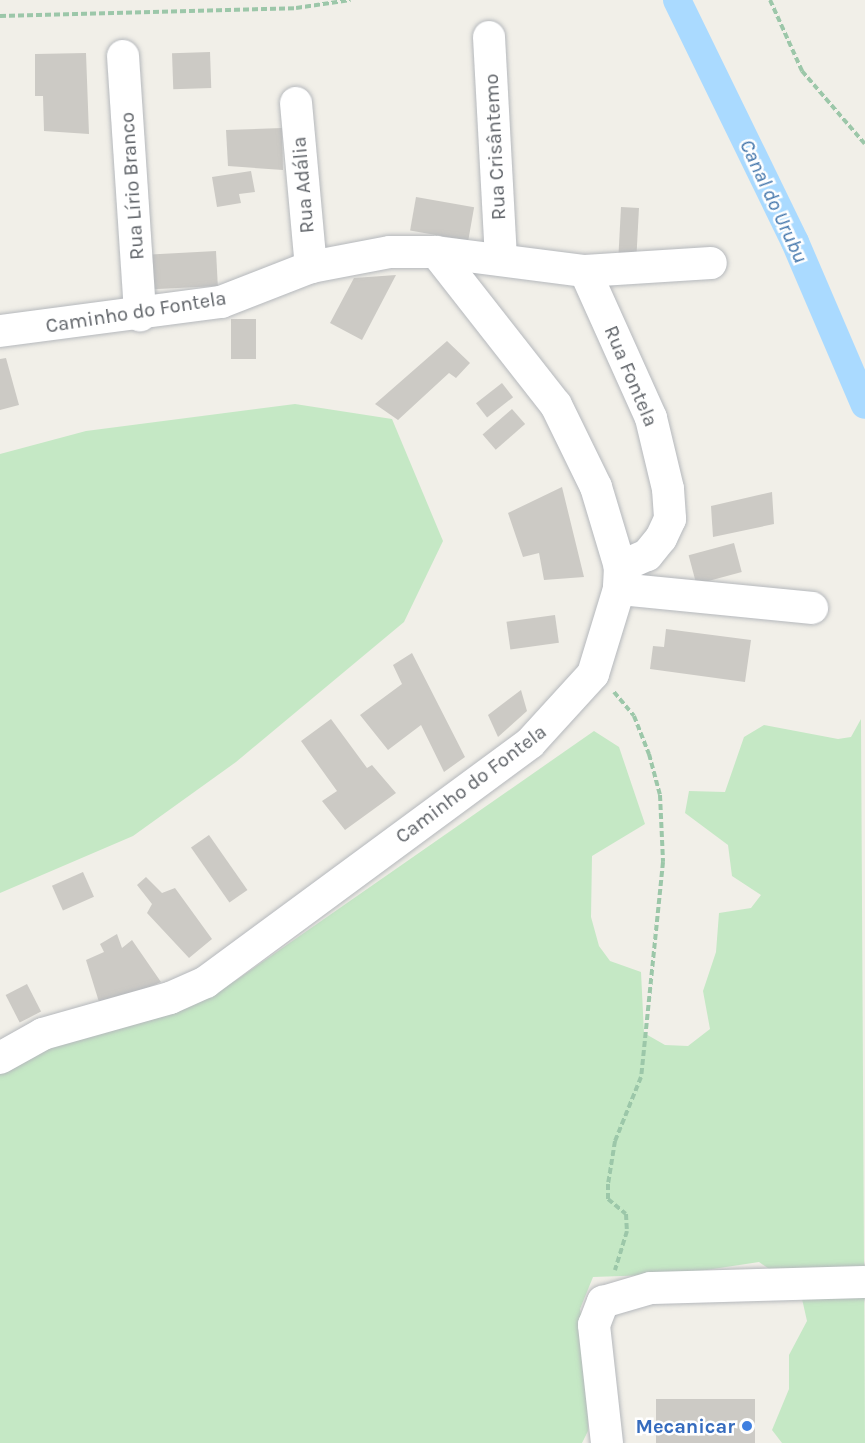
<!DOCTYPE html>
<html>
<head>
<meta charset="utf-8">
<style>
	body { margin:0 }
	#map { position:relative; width:865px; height:1443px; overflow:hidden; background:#f1efe8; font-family:Karla,sans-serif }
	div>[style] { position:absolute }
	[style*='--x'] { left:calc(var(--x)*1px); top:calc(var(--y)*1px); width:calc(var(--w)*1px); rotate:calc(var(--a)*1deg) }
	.green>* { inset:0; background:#c5e8c5 }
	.canal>* { height:28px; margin:-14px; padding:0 14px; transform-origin:14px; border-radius:14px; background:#aadaff }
	.building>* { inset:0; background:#cccac5; transform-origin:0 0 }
	.path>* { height:4px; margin-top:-2px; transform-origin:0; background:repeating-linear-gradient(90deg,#9cc7a9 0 6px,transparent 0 9px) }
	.roads { filter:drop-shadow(0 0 2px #b5b8bc) drop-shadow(0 0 2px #b5b8bc) }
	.minor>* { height:32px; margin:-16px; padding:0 16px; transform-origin:16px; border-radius:16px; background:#fff }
	.dots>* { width:16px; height:16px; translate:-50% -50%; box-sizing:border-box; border:3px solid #fff; border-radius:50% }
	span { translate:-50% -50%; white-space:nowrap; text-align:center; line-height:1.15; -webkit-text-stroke:5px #fff; paint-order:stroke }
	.street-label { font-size:20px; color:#5f6368 }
	.shop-label { font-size:20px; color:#366cbe; font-weight:700 }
	.right { translate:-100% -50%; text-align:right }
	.water-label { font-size:21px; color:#4174aa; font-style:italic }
</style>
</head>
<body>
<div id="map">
	<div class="green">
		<i style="clip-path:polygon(295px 404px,392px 419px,443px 541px,404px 622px,236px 762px,133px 836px,0 893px,0 454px,86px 431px)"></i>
		<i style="clip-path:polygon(861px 719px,865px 1443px,782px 1443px,772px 1430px,789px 1389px,789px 1355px,807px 1321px,800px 1290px,759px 1262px,680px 1274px,593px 1277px,580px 1309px,589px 1373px,588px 1431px,582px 1443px,0 1443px,0 1071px,60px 1042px,148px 1017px,235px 981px,594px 731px,619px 747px,645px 824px,592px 856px,591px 917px,599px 946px,610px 961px,641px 972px,644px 1033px,665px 1045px,688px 1046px,710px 1029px,703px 991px,716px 952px,719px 913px,751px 908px,761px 895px,732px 876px,728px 845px,685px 813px,689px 791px,725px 792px,744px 737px,764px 725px,838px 739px,851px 737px)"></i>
	</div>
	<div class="canal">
		<i style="--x:677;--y:0;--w:269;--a:64"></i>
		<i style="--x:795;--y:242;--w:177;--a:66.8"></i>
	</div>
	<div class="building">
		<i style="left:210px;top:52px;width:36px;height:38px;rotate:88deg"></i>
		<i style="clip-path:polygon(86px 53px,89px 134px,44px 131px,43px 96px,35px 96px,35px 54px)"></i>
		<i style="clip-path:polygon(282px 128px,283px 170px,228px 166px,226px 130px)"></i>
		<i style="clip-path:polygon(251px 171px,255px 192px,239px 194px,241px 203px,217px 207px,212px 177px)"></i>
		<i style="left:416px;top:197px;width:59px;height:34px;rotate:10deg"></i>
		<i style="left:621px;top:207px;width:18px;height:49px;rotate:3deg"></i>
		<i style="left:216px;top:251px;width:35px;height:70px;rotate:87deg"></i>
		<i style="clip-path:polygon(396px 275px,362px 340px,330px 323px,354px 278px)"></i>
		<i style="left:231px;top:319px;width:25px;height:40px"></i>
		<i style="clip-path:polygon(447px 341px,470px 363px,456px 378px,449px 373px,398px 420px,375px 404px)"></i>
		<i style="clip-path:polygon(6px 358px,19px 405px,0 410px,0 359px)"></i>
		<i style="left:502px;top:383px;width:18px;height:33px;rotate:52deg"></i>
		<i style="left:512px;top:409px;width:20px;height:39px;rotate:49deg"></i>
		<i style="clip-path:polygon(562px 487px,584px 577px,544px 580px,539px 553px,523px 557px,508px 513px)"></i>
		<i style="clip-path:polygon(772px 492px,774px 524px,713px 537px,711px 506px)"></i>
		<i style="left:734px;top:543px;width:30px;height:47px;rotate:75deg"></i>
		<i style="left:555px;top:615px;width:28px;height:49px;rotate:82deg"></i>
		<i style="clip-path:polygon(666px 629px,751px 640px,745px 682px,650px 669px,653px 646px,664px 647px)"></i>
		<i style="clip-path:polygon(412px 653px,465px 757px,444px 772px,421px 725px,388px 750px,360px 715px,402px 684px,393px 665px)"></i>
		<i style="clip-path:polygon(521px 690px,527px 711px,498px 737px,488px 715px)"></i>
		<i style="clip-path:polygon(331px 719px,367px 768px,372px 765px,396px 793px,345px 830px,322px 801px,337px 791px,301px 741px)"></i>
		<i style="left:209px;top:835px;width:67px;height:22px;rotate:55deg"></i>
		<i style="left:83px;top:872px;width:27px;height:34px;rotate:66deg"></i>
		<i style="clip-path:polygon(146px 877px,162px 893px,175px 888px,212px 939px,189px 958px,147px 913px,152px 904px,137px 885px)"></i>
		<i style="clip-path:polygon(117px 934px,122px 948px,132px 940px,161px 982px,127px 997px,99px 1002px,86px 960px,104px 952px,100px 944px)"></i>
		<i style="left:27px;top:984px;width:31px;height:24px;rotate:63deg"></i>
		<i style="left:656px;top:1399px;width:99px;height:44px"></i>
	</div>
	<div class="path">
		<i style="--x:770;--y:0;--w:78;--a:65.7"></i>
		<i style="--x:802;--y:71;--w:96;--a:49.2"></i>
		<i style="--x:0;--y:16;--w:296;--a:-1.5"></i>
		<i style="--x:296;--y:8;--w:55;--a:-8.4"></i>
		<i style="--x:614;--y:692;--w:31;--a:50"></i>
		<i style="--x:634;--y:716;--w:41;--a:68.5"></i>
		<i style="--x:649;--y:754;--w:42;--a:75"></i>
		<i style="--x:660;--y:795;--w:67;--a:87.4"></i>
		<i style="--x:663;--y:862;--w:216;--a:95.8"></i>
		<i style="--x:641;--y:1077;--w:69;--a:112.1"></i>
		<i style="--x:615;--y:1141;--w:44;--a:99.2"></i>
		<i style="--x:608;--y:1184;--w:15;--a:90"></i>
		<i style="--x:608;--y:1199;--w:23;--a:40"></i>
		<i style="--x:626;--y:1214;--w:17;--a:87"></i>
		<i style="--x:627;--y:1231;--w:41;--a:107.1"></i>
	</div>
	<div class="roads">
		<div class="minor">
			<i style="--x:489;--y:37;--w:221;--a:86.9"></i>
			<i style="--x:123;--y:56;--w:260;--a:86.2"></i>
			<i style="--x:296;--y:103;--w:165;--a:84.8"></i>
			<i style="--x:436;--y:252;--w:150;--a:7.3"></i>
			<i style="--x:585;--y:271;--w:126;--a:-3.6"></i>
			<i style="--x:585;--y:271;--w:161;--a:65.8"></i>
			<i style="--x:651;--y:418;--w:73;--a:76.5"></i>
			<i style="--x:668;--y:489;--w:30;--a:86"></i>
			<i style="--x:670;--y:519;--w:21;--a:115"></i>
			<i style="--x:661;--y:538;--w:22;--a:129"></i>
			<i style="--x:647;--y:555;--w:30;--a:156"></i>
			<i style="--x:0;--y:331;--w:223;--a:-7.5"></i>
			<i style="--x:221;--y:302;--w:97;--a:-21.3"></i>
			<i style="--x:311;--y:267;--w:80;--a:-10.8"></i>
			<i style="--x:390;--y:252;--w:46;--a:0"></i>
			<i style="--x:436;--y:252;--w:194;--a:51.9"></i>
			<i style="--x:556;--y:405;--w:91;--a:64"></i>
			<i style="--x:596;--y:487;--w:84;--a:73.3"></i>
			<i style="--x:620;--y:567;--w:22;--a:93"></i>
			<i style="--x:619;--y:589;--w:89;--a:107"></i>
			<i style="--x:593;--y:674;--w:93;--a:132.4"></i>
			<i style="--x:530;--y:743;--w:403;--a:143.6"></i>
			<i style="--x:206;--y:982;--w:39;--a:156"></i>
			<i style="--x:170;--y:998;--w:132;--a:164.2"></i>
			<i style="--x:43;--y:1034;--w:49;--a:150.8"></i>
			<i style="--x:619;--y:589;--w:194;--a:5.6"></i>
			<i style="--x:607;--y:1443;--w:119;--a:-96.3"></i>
			<i style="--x:594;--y:1325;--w:25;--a:-69"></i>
			<i style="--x:603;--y:1302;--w:50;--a:-16.3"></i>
			<i style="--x:651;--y:1288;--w:214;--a:-1.6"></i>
		</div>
	</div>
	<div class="dots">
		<i style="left:747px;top:1426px;background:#3f7fe0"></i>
	</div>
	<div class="street-label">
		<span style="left:495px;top:147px;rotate:-93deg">Rua Crisântemo</span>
		<span style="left:303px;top:185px;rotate:-95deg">Rua Adália</span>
		<span style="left:132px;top:186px;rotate:-94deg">Rua Lírio Branco</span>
		<span style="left:136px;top:312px;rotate:-9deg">Caminho do Fontela</span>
		<span style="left:631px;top:376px;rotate:67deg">Rua Fontela</span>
		<span style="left:471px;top:784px;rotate:-37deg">Caminho do Fontela</span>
	</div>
	<div class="shop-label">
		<span class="right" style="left:735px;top:1426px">Mecanicar</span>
	</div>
	<div class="water-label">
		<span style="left:774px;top:201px;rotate:65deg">Canal do Urubu</span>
	</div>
</div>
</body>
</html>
